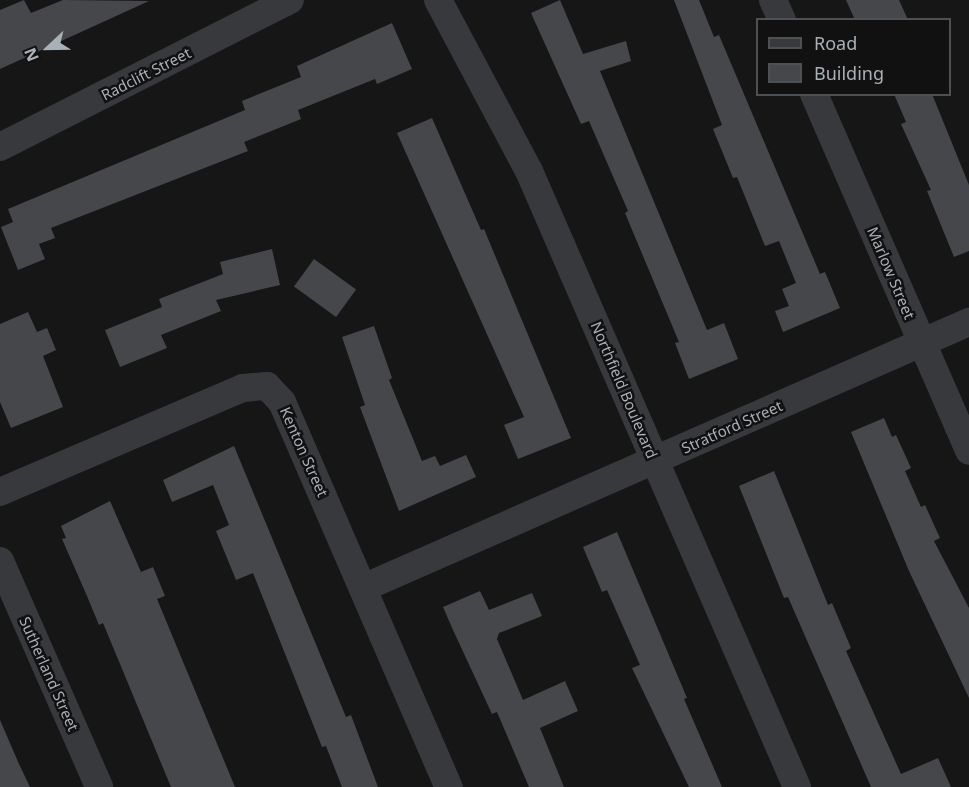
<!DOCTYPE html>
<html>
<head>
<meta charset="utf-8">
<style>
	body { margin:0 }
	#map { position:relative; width:969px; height:787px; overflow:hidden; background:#161617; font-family:"Noto Sans",sans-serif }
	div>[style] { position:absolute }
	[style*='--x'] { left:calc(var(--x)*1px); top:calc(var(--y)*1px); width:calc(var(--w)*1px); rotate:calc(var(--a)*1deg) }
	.building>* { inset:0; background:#45474a; transform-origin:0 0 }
	.minor>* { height:28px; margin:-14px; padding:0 14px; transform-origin:14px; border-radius:14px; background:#37393c }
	span { translate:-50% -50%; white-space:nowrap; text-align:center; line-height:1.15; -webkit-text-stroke:5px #111112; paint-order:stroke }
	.street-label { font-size:15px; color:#a9b0b6 }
	.legend { position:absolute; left:756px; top:18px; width:195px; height:78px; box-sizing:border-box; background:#111112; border:2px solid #4e5154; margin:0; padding:8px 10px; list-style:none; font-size:18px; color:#a9b0b6 }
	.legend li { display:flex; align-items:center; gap:12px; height:30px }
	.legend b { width:30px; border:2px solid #4e5154 }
	.north { position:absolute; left:18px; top:18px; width:60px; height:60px; -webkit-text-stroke:4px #111112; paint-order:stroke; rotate:248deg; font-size:16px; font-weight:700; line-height:24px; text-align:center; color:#a9b0b6 }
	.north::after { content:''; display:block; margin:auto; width:21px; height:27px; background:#a9b0b6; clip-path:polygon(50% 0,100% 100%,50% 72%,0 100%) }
</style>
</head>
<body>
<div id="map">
	<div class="building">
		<i style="clip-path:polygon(24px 0,31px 13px,63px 0,149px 1px,0 69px,0 10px)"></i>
		<i style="clip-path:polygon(560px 0,583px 54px,626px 41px,631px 61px,600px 71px,707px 330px,724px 323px,738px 359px,689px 379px,675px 343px,679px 342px,625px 213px,628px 211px,589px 121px,581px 124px,531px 13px)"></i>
		<i style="clip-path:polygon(674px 0,699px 0,714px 37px,719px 35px,820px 274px,825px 272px,840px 308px,783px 332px,775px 311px,789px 306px,782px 289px,796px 283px,779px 241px,765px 246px,737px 177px,733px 178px,713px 129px,722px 125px)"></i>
		<i style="clip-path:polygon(846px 0,899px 0,908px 20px,855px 20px)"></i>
		<i style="clip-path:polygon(392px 23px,412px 69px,377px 84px,375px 79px,298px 110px,301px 119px,244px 142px,248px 151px,51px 228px,55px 238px,39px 244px,45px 259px,18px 270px,1px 227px,13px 222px,8px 209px,245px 110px,242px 101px,301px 77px,297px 66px)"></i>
		<i style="clip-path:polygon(894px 94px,932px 94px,969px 185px,969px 251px,954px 257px,927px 191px,931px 190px,901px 124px,906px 122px)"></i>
		<i style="clip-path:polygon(432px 118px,481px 230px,484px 229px,571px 438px,518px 459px,504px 425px,524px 417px,397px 133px)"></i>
		<i style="clip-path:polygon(272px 249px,280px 285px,216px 300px,221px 311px,161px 335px,167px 348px,120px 367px,105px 330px,162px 307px,159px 299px,223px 274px,220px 262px)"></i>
		<i style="left:314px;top:259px;width:52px;height:34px;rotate:36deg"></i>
		<i style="clip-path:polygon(28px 312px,37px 332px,47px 328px,56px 350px,43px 356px,63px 407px,11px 428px,0 402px,0 324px)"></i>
		<i style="clip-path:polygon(374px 326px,392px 378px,389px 380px,422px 461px,435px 456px,440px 466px,466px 455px,476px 477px,399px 511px,360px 407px,365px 405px,342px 337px)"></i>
		<i style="clip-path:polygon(884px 418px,892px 437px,896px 435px,911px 468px,905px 471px,921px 507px,925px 505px,940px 538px,934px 541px,969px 608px,969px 698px,909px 571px,851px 432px)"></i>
		<i style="clip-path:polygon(234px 446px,346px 717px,351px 715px,378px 787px,342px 787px,326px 746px,322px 747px,253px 573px,236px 580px,216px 531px,229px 525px,213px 485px,172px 502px,163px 480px)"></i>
		<i style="clip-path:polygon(774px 471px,828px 605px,832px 603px,851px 648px,846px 651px,901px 774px,938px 758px,951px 787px,871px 787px,788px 597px,784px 598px,739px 486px)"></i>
		<i style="clip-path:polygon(110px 501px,141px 572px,153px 567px,165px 596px,157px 599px,235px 787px,171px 787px,103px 623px,99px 625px,87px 596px,62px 539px,66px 538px,61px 526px)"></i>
		<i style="clip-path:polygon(617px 532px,687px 698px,684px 699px,722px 787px,689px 787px,632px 668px,640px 665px,607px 590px,602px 592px,583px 547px)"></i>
		<i style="clip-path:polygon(480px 591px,489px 610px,532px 593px,542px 616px,499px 633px,497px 639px,523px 700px,565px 681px,578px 711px,540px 728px,564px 787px,529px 787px,497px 712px,492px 714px,453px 630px,443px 607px)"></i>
		<i style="clip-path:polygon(0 720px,19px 764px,30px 787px,0 787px)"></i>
	</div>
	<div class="minor">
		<i style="--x:438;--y:0;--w:194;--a:62"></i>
		<i style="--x:529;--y:171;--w:672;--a:66.49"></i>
		<i style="--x:773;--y:0;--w:22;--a:66"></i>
		<i style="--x:814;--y:94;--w:389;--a:66.5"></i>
		<i style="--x:0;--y:147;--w:325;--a:-26.9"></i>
		<i style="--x:0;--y:492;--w:264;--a:-23.2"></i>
		<i style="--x:243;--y:388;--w:24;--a:-5"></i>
		<i style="--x:267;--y:386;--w:22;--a:47"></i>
		<i style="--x:282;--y:402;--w:420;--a:66.6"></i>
		<i style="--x:0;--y:561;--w:247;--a:66.3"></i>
		<i style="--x:363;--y:588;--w:662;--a:-23.7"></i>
	</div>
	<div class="street-label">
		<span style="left:146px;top:74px;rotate:-27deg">Radclift Street</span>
		<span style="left:891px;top:273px;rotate:67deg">Marlow Street</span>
		<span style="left:624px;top:390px;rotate:67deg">Northfield Boulevard</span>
		<span style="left:732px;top:427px;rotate:-24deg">Stratford Street</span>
		<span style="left:304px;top:452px;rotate:66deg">Kenton Street</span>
		<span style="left:49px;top:674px;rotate:66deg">Sutherland Street</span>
	</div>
	<ul class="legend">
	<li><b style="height:8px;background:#37393c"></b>Road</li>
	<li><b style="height:16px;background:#45474a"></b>Building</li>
	</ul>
	<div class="north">N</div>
</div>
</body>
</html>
